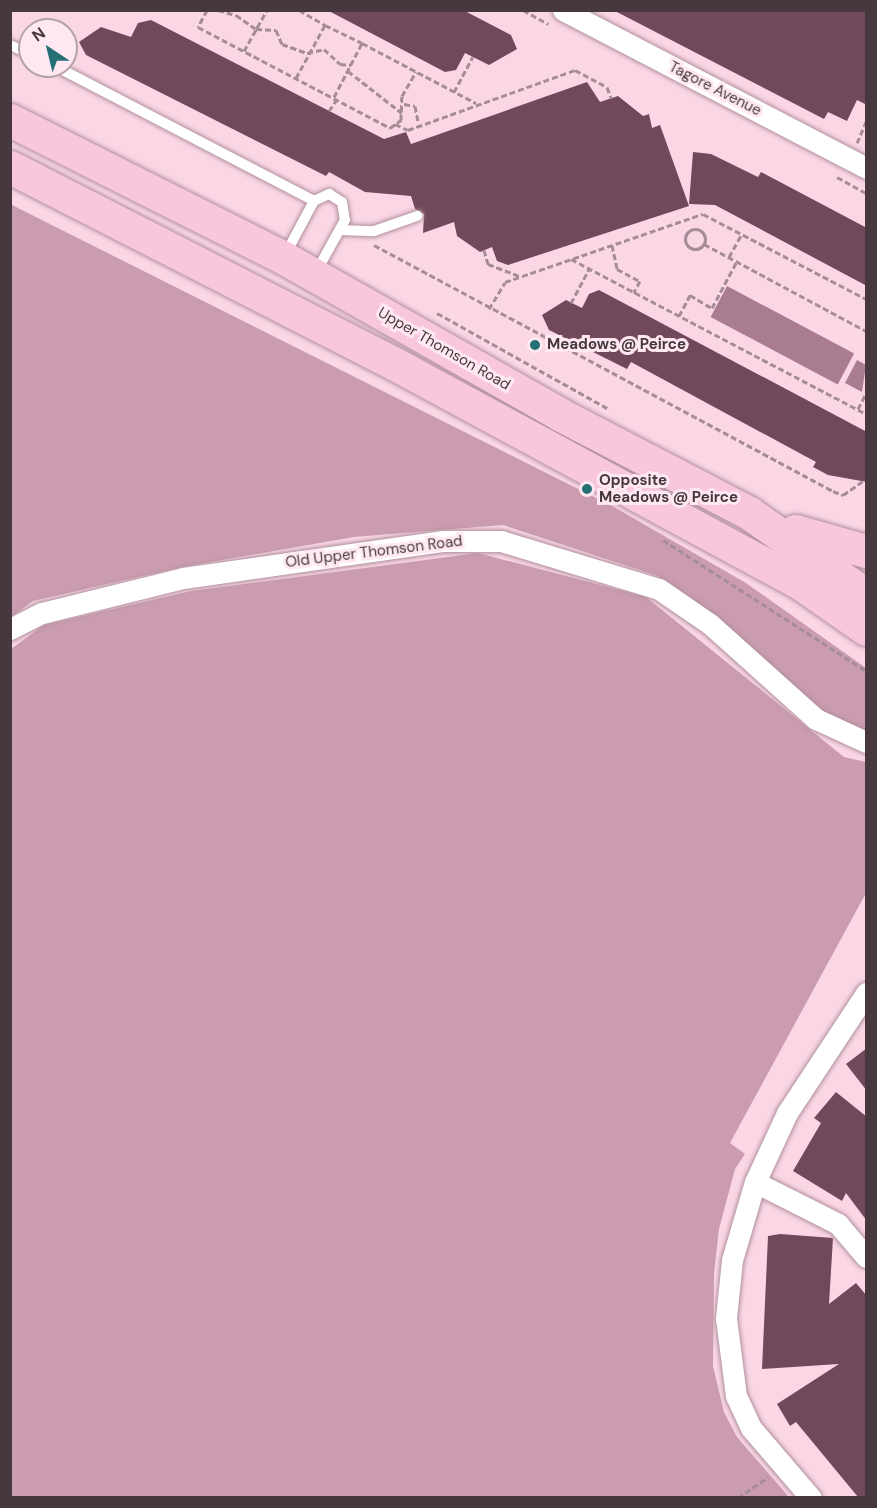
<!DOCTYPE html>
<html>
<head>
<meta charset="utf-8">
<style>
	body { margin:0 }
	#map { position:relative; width:877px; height:1508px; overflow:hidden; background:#fbd7e6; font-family:"DM Sans",sans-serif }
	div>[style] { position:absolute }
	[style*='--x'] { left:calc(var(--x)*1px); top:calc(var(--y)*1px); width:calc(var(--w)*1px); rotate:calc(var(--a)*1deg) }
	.forest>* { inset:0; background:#cb9cb0 }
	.water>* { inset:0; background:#aa7c90; transform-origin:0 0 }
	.building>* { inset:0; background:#72495b }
	.path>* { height:3px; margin-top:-1.5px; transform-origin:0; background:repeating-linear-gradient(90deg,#a58c97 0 6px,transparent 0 9px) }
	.path>.ring { margin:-1.5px; padding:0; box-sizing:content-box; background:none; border:3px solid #a58c97; border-radius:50% }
	.roads { filter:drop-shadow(0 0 2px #b1909e) drop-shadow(0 0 2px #b1909e) }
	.service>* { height:10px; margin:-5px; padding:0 5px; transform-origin:5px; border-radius:5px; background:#fff }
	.minor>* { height:21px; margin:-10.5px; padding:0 10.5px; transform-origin:10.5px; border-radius:10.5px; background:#fff }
	.primary>* { height:33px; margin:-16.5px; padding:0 16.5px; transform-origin:16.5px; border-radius:16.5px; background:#f8c7dd }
	.dots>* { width:16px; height:16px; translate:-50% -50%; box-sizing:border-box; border:3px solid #ffe8f1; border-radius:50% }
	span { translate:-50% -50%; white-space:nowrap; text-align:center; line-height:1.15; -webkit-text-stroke:6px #ffe8f1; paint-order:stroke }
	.street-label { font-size:15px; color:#46383e }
	.poi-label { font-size:15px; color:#46383e; font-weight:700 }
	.left { translate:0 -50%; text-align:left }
	.frame { position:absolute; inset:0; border:12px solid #46383e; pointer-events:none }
	.north { position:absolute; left:18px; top:18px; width:60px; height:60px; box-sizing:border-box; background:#ffe8f1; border:2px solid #b5a2a9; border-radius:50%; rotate:325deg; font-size:16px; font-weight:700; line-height:24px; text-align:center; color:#46383e }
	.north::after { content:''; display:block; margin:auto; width:21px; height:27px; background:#257075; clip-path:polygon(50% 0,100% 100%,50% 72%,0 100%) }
</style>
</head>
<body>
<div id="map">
	<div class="forest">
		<i style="clip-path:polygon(10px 204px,614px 507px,746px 583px,866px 668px,866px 737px,858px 739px,658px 576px,503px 525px,354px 537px,182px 567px,33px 601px,11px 617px)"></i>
		<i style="clip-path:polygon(478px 553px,646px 597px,844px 757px,866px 762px,866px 893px,730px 1143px,745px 1154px,735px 1169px,719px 1229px,714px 1273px,713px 1366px,724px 1412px,737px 1437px,789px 1497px,11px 1497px,11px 649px,44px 625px,191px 591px)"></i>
	</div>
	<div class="water">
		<i style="left:727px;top:286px;width:144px;height:35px;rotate:28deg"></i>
		<i style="clip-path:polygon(857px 360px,866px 365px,862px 392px,845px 383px)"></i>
	</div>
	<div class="building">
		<i style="clip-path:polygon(327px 10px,463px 10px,511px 35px,517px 49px,489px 65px,465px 53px,456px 70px,445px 72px)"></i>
		<i style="clip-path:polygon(613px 10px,867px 10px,867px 105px,857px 100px,847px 121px,828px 112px,824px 119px)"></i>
		<i style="clip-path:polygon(151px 20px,384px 139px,406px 132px,411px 144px,587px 82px,600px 102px,618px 96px,643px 116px,649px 114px,652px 128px,660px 125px,689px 206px,508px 265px,497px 261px,492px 247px,480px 252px,457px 236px,454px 222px,423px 233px,424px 214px,415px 209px,411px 196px,365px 192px,329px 172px,326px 176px,86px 55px,79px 42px,101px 27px,131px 37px,138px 23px)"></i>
		<i style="clip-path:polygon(693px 152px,711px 154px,758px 177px,761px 172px,867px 228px,867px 286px,715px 205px,689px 204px)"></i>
		<i style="clip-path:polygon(599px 290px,867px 432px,867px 482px,828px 475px,813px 467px,816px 462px,631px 362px,627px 369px,549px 330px,542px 315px,566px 300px,582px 308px,589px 294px)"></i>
		<i style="clip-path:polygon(867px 1048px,867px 1091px,846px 1064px)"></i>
		<i style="clip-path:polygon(836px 1092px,867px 1117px,867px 1221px,846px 1193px,842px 1201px,793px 1171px,821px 1123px,814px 1118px)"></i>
		<i style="clip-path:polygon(780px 1234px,833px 1238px,829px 1304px,856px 1283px,867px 1296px,867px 1497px,858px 1497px,796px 1422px,790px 1426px,777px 1404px,839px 1364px,762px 1369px,768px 1236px)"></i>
	</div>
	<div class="path">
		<i style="--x:207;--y:10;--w:19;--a:118"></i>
		<i style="--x:198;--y:27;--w:217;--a:27.7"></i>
		<i style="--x:390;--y:128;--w:14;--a:-36"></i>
		<i style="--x:401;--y:120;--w:24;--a:-88"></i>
		<i style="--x:402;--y:96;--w:28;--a:-60"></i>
		<i style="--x:218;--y:10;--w:19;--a:16"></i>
		<i style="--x:236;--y:15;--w:24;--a:35"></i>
		<i style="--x:256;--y:29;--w:20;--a:3"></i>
		<i style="--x:276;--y:30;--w:15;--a:67"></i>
		<i style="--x:282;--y:44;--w:27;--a:20"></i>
		<i style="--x:307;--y:53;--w:17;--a:-13"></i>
		<i style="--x:324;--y:49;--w:22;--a:43"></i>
		<i style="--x:340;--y:64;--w:11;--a:5"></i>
		<i style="--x:299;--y:10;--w:30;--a:30"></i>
		<i style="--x:523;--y:10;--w:29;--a:29"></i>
		<i style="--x:244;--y:51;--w:47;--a:-60.7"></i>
		<i style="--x:348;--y:71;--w:68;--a:37.9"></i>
		<i style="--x:296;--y:78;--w:60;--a:-61.3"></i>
		<i style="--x:325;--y:25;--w:41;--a:25.9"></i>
		<i style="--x:454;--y:92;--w:40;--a:-62"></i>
		<i style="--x:334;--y:97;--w:61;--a:-62.6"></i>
		<i style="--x:362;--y:43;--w:129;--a:27.8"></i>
		<i style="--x:404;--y:104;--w:11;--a:10"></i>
		<i style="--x:415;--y:106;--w:16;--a:79"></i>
		<i style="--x:329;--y:111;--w:14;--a:-56"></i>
		<i style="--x:395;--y:124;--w:14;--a:25"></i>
		<i style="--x:408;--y:130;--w:177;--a:-19.8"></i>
		<i style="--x:575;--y:70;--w:36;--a:28"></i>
		<i style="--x:607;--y:87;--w:12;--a:70"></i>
		<i style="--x:857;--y:143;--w:23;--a:-67"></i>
		<i style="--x:837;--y:177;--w:33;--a:29"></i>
		<i class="ring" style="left:685px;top:229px;width:17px;height:17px"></i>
		<i style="--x:704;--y:244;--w:184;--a:28.2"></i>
		<i style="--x:374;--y:245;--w:521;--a:28.19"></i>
		<i style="--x:833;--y:491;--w:11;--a:22"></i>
		<i style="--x:843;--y:495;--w:24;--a:-35"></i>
		<i style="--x:612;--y:245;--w:25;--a:78"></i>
		<i style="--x:617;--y:269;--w:26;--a:28"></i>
		<i style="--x:640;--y:281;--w:13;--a:119"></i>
		<i style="--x:484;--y:250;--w:15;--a:74"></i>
		<i style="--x:488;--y:264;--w:33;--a:21"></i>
		<i style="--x:729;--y:257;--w:26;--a:-61"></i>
		<i style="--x:571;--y:259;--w:333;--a:27.7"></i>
		<i style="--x:571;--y:303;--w:38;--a:-62"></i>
		<i style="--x:489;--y:309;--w:31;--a:-59"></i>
		<i style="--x:505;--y:282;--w:209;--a:-19"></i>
		<i style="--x:703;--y:214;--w:184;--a:27.5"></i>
		<i style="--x:437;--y:313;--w:195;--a:29.2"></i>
		<i style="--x:679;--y:316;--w:24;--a:-62"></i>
		<i style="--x:690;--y:295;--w:26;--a:31"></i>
		<i style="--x:712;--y:308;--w:53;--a:-62"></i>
		<i style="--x:858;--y:409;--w:18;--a:-63"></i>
		<i style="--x:663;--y:540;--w:242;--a:32.8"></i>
		<i style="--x:738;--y:1498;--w:37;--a:-35"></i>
	</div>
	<div class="roads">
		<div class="service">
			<i style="--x:10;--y:45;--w:22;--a:24"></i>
			<i style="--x:55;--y:66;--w:292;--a:27.5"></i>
			<i style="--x:340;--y:230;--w:34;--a:2"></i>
			<i style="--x:374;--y:231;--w:46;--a:-19.2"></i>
			<i style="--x:285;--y:255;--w:61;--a:-61.8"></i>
			<i style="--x:314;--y:201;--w:17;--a:-25"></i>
			<i style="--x:329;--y:194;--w:15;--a:32"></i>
			<i style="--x:342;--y:202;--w:18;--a:81"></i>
			<i style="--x:345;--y:220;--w:60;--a:119.1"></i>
		</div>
		<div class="minor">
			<i style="--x:563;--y:10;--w:342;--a:27.5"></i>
			<i style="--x:10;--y:629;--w:36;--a:-27"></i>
			<i style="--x:42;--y:613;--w:145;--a:-13.9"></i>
			<i style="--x:183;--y:578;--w:263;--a:-8.1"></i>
			<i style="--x:443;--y:541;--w:58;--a:0"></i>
			<i style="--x:501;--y:541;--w:165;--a:16.9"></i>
			<i style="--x:659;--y:589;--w:62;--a:34.5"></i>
			<i style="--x:710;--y:624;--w:142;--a:41.9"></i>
			<i style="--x:816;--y:719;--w:55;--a:24.7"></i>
			<i style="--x:755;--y:1182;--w:93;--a:26.8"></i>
			<i style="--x:838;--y:1224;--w:43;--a:49.7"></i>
			<i style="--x:811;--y:1498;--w:92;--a:-130.6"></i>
			<i style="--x:751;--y:1428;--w:35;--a:-115"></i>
			<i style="--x:736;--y:1396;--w:79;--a:-97.3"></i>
			<i style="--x:726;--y:1318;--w:58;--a:-84.1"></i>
			<i style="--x:732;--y:1260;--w:81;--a:-73.6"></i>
			<i style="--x:755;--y:1182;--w:76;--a:-65.1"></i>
			<i style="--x:787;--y:1113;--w:144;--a:-56.6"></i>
		</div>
		<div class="primary">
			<i style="--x:10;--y:120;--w:307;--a:26.7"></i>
			<i style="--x:284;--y:258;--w:318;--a:29.5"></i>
			<i style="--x:561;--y:415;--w:212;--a:27.5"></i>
			<i style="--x:749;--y:513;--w:143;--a:35"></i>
			<i style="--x:10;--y:167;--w:445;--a:27.1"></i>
			<i style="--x:406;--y:370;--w:444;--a:28.4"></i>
			<i style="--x:797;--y:581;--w:84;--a:34.8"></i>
			<i style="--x:795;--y:531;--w:74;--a:15.7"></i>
		</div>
	</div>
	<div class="dots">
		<i style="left:535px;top:345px;background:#257075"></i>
		<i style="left:587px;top:489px;background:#257075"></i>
	</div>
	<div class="street-label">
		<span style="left:715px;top:89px;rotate:27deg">Tagore Avenue</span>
		<span style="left:444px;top:349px;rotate:30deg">Upper Thomson Road</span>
		<span style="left:374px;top:552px;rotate:-7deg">Old Upper Thomson Road</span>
	</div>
	<div class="poi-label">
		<span class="left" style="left:547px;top:345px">Meadows @ Peirce</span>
		<span class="left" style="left:599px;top:489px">Opposite<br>Meadows @ Peirce</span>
	</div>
	<div class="frame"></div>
	<div class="north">N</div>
</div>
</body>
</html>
